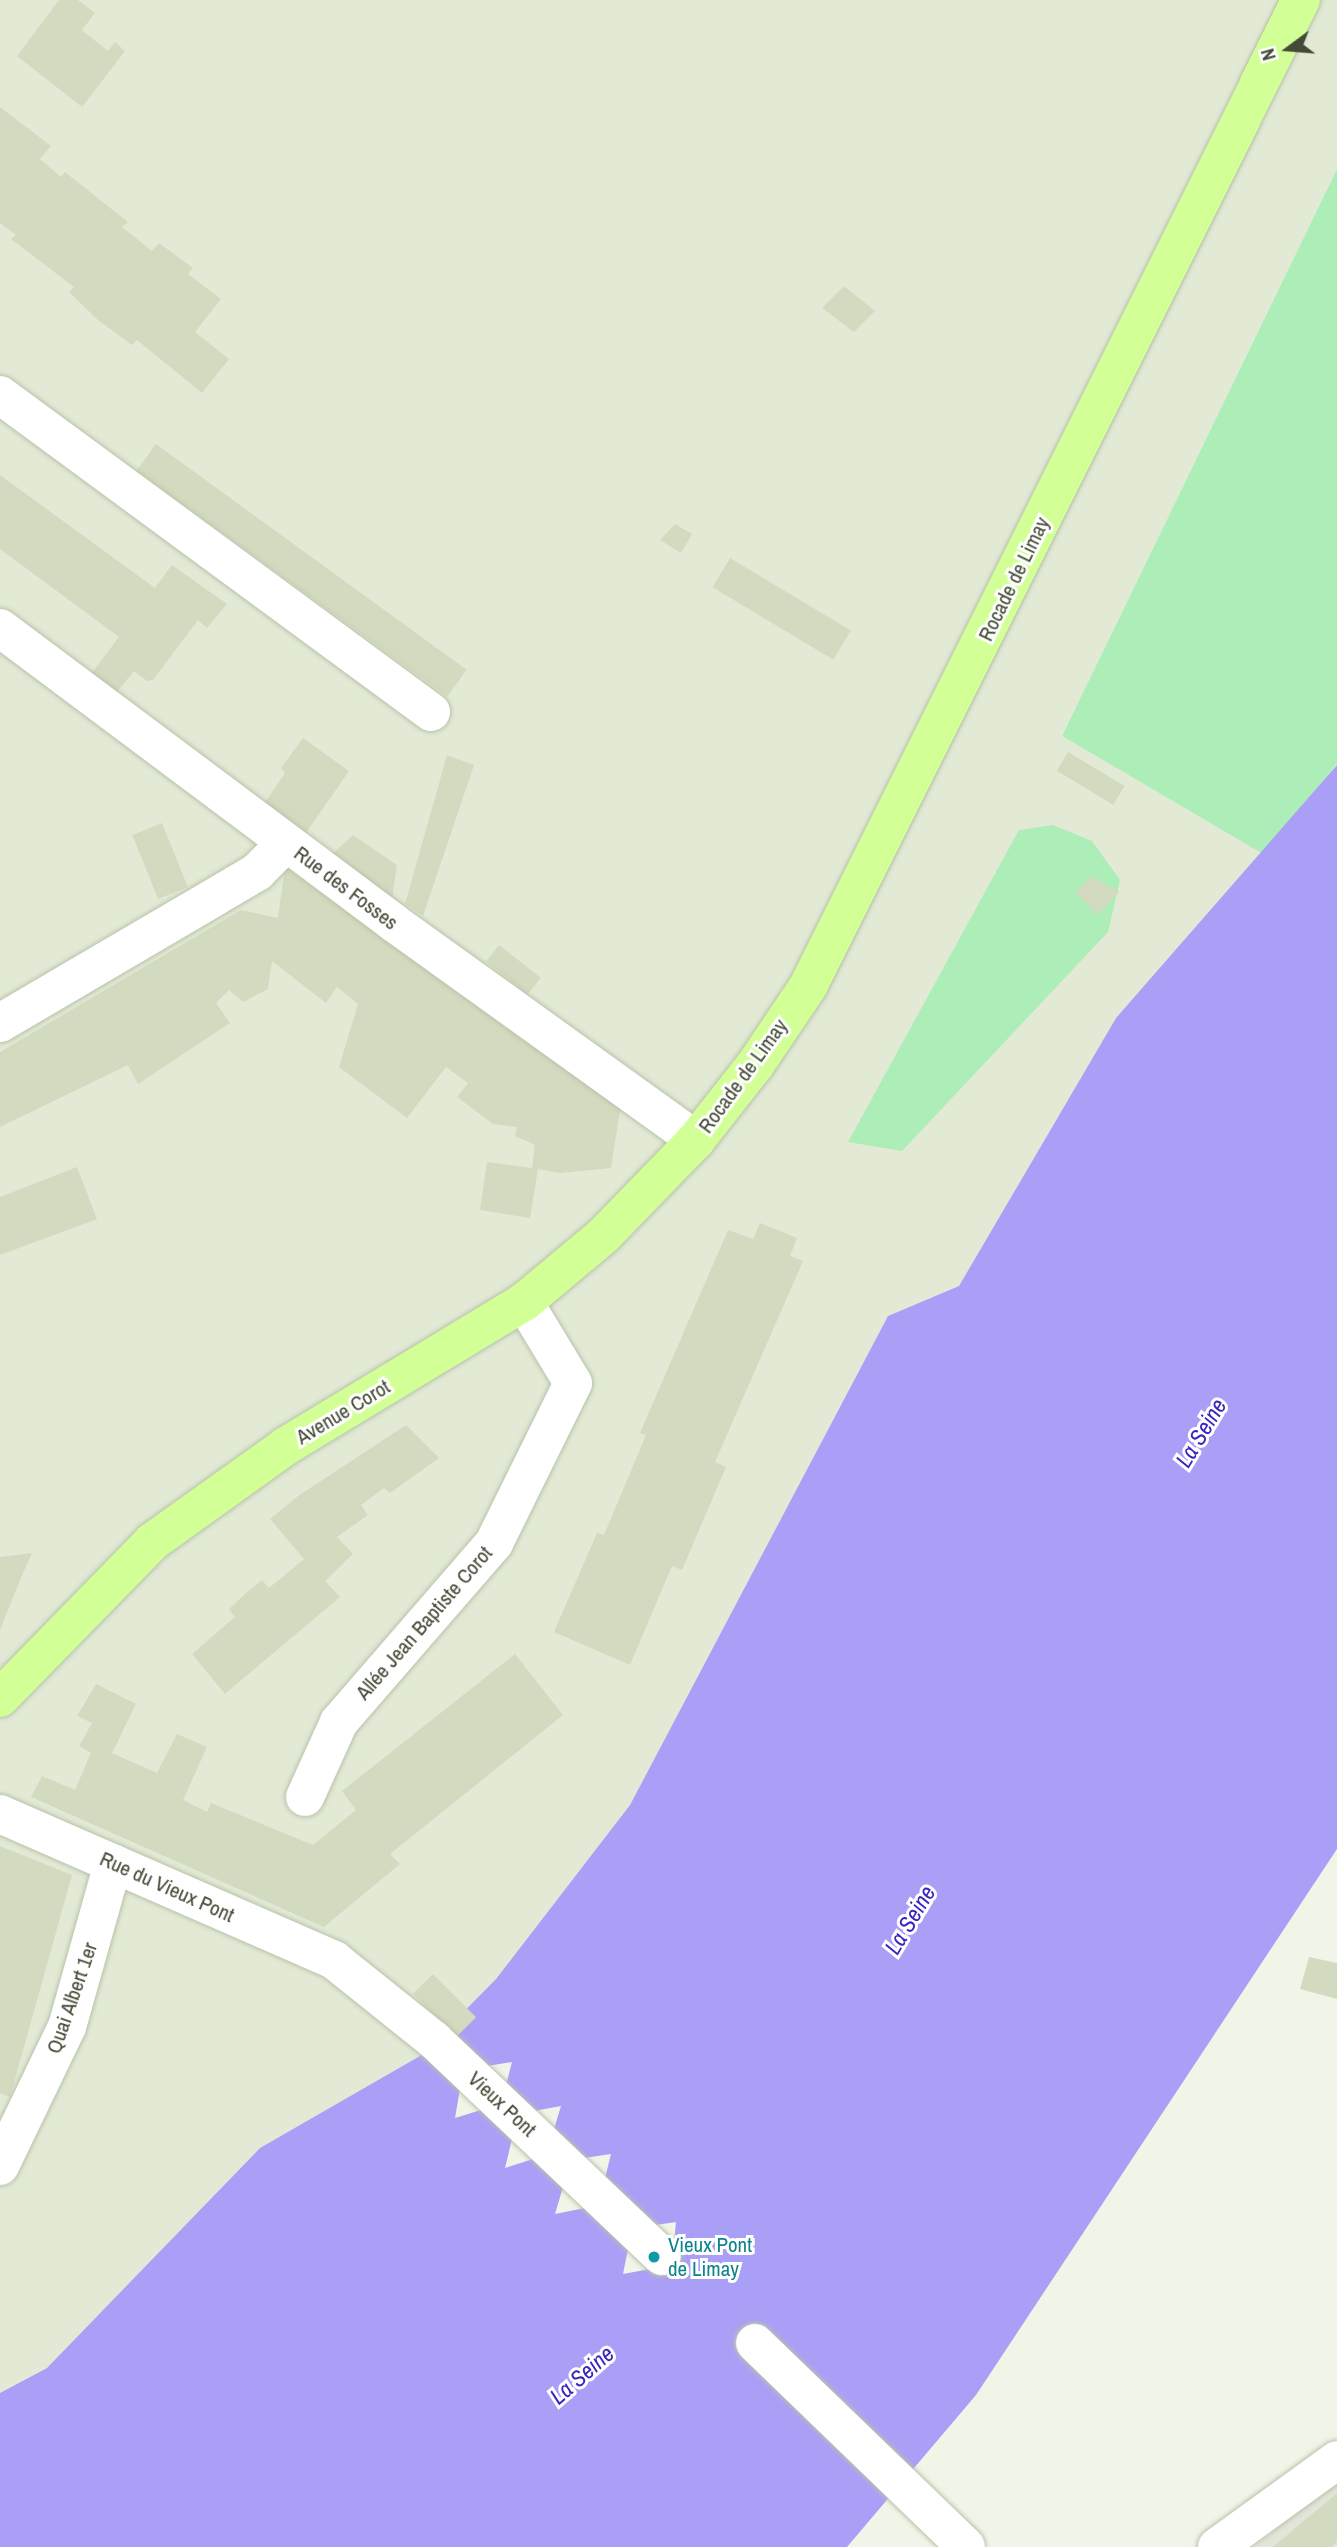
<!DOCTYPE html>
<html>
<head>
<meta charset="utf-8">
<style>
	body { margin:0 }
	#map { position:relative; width:1337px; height:2547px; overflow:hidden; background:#f0f5e8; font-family:"Archivo Narrow",sans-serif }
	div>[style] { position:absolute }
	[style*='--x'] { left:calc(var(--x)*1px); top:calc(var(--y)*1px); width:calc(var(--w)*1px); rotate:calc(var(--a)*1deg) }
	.residential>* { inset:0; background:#e2ead6 }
	.industrial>* { inset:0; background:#e2e5da }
	.green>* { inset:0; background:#adedb8 }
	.water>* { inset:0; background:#aa9ff7 }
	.pier>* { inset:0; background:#f0f5e8 }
	.building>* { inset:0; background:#d2dbbf; transform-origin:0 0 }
	.roads { filter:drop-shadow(0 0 2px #b9c2a9) drop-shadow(0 0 2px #b9c2a9) }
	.minor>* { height:38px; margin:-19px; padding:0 19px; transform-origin:19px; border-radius:19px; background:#fff }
	.major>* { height:38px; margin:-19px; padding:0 19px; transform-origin:19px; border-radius:19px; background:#d3ff97 }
	.dots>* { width:19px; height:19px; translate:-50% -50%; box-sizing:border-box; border:4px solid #fff; border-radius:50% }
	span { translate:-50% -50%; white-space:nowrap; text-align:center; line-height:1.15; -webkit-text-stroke:6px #fff; paint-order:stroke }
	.street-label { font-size:21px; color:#434a36 }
	.culture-label { font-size:21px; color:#0d838f }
	.left { translate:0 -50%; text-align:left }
	.water-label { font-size:23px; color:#3924c0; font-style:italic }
	.north { position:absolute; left:1253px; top:14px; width:70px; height:70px; -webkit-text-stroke:5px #fff; paint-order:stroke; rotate:254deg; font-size:19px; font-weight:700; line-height:28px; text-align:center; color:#434a36 }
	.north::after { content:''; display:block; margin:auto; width:24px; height:32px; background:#434a36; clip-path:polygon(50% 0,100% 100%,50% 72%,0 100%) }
</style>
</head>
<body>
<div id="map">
	<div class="residential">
		<i style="clip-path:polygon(0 0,1337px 0,1337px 169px,1062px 736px,1263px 854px,1116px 1018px,959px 1286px,888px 1316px,630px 1805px,496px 1979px,420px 2056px,129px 2287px,47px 2368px,0 2393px)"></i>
	</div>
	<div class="industrial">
		<i style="clip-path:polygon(1337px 2480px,1337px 2547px,1254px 2547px)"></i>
	</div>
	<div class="green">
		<i style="clip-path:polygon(1337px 169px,1337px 764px,1263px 854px,1062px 736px)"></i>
		<i style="clip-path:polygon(1053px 825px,1092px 841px,1120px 880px,1108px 932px,902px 1151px,848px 1142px,1019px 830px)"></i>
	</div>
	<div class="water">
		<i style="clip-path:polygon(1337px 765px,1337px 1849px,976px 2395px,847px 2547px,0 2547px,0 2393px,47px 2368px,260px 2148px,420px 2056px,496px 1979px,630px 1805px,888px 1316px,959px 1286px,1116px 1018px)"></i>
	</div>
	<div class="pier">
		<i style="clip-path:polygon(512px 2062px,506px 2085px,534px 2111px,561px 2106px,554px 2129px,584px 2158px,611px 2154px,605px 2178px,655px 2225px,676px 2222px,674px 2243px,650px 2269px,623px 2274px,628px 2249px,585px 2208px,555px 2214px,563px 2187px,533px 2159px,505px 2168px,512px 2139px,481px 2110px,455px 2118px,460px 2089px,487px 2066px)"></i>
	</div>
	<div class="building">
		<i style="clip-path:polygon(59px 0,78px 0,95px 13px,82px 30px,108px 51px,115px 42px,125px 51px,82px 107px,17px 56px)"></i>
		<i style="clip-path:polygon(0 107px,51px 146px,40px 159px,61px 177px,65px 172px,128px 222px,122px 227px,152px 251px,159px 243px,193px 268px,188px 274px,221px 299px,195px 332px,229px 359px,202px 393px,137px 340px,132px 345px,98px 320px,69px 292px,74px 287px,11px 239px,16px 235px,0 223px)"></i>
		<i style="clip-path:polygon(844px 286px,875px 311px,854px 332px,822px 308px)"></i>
		<i style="left:156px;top:444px;width:384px;height:33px;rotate:36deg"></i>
		<i style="clip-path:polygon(0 475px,155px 588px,172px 565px,227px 604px,207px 628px,198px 620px,153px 680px,147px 681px,134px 671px,116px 693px,91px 674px,119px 637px,0 549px)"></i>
		<i style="clip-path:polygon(675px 524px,692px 534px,681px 553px,660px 540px)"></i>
		<i style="left:730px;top:558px;width:141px;height:34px;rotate:31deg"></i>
		<i style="clip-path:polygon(303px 738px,349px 771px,303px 837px,262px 807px,285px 773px,281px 768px)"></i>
		<i style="left:1068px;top:752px;width:66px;height:22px;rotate:31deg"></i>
		<i style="clip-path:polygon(447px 755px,474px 765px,423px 916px,405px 904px)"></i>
		<i style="left:162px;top:823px;width:69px;height:32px;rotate:68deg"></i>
		<i style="clip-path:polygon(353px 835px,397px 865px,392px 900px,330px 856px)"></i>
		<i style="clip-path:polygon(285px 867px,621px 1104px,611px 1168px,560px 1173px,538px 1169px,530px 1218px,480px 1210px,487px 1162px,532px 1168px,535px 1145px,515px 1136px,517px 1127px,493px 1124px,457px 1097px,468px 1083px,446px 1067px,407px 1118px,339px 1067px,358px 1004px,337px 987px,326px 1003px,272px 961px,268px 989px,243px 1002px,229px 990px,216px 1003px,230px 1023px,138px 1084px,128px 1065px,0 1127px,0 1052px,241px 910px,278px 918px)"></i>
		<i style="clip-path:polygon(1092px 876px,1119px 892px,1098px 915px,1075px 892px)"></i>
		<i style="left:499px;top:945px;width:53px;height:21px;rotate:38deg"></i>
		<i style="clip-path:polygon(77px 1167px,97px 1219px,0 1255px,0 1197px)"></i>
		<i style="clip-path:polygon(760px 1223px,797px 1238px,790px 1256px,803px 1261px,715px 1462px,726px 1467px,682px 1570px,672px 1566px,630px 1665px,554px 1632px,597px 1533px,604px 1535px,646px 1435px,640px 1433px,728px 1230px,753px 1239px)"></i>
		<i style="clip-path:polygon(406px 1425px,439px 1458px,390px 1493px,384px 1488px,361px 1505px,368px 1515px,337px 1537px,353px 1554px,325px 1581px,340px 1597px,225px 1694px,192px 1654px,235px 1617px,229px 1609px,245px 1594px,262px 1580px,269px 1588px,304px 1559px,270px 1519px,298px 1496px)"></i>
		<i style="clip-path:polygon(32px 1553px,20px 1580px,0 1630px,0 1557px)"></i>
		<i style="clip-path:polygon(515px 1654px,563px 1715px,390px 1854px,400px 1864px,324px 1927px,31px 1797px,42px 1776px,75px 1790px,91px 1753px,79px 1746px,92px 1723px,77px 1716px,96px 1684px,136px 1704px,112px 1753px,157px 1773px,177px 1734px,207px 1747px,183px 1800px,207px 1812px,211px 1803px,313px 1845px,356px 1810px,342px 1791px)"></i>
		<i style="clip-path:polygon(0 1846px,72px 1875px,10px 2097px,0 2093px)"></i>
		<i style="clip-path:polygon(1309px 1957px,1337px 1963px,1337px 1999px,1300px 1989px)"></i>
		<i style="left:433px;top:1974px;width:61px;height:28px;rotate:45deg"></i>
		<i style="clip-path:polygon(1337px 2493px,1337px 2542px,1331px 2547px,1273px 2547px)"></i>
	</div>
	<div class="roads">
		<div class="minor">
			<i style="--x:0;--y:395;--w:535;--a:36.33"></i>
			<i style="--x:0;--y:628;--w:492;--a:36.8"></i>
			<i style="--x:394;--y:923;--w:372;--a:35.7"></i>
			<i style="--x:0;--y:1023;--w:298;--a:-30.4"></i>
			<i style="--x:257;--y:872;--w:41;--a:-45"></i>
			<i style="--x:305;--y:1797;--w:82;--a:-65.6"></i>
			<i style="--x:339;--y:1722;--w:237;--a:-49.1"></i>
			<i style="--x:494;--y:1543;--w:178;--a:-63.7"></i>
			<i style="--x:573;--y:1383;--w:95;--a:-121.2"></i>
			<i style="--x:0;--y:1814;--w:365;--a:23.6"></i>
			<i style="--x:334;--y:1960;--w:128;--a:38.7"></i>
			<i style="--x:434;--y:2040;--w:314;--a:43.5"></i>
			<i style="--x:0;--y:2166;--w:154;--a:-64.3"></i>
			<i style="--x:67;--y:2027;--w:170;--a:-74.3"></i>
			<i style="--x:755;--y:2343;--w:293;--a:44"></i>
			<i style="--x:1217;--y:2547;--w:148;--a:-35.9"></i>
		</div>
		<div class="major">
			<i style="--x:0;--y:1698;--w:218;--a:-45.7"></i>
			<i style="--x:152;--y:1542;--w:165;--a:-35.6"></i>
			<i style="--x:286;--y:1446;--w:278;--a:-31.2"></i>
			<i style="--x:524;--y:1302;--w:104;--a:-39.9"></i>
			<i style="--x:604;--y:1235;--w:132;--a:-45.9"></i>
			<i style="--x:696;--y:1140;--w:95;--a:-51.8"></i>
			<i style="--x:755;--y:1065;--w:97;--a:-56"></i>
			<i style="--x:809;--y:985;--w:1101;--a:-63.46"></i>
		</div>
	</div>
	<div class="dots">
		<i style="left:654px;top:2257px;background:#0f9aa8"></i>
	</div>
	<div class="street-label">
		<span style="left:1014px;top:579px;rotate:-64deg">Rocade de Limay</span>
		<span style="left:346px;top:888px;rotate:37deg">Rue des Fosses</span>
		<span style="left:743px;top:1076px;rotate:-54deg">Rocade de Limay</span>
		<span style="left:343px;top:1412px;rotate:-31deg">Avenue Corot</span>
		<span style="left:424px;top:1623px;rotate:-49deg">Allée Jean Baptiste Corot</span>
		<span style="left:167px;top:1887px;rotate:24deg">Rue du Vieux Pont</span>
		<span style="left:72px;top:1998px;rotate:-71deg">Quai Albert 1er</span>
		<span style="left:502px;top:2104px;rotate:43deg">Vieux Pont</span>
	</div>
	<div class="culture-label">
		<span class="left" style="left:668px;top:2257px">Vieux Pont<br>de Limay</span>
	</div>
	<div class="water-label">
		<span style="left:1201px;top:1433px;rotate:-59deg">La Seine</span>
		<span style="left:910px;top:1920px;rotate:-59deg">La Seine</span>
		<span style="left:582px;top:2375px;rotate:-41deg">La Seine</span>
	</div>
	<div class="north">N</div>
</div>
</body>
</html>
